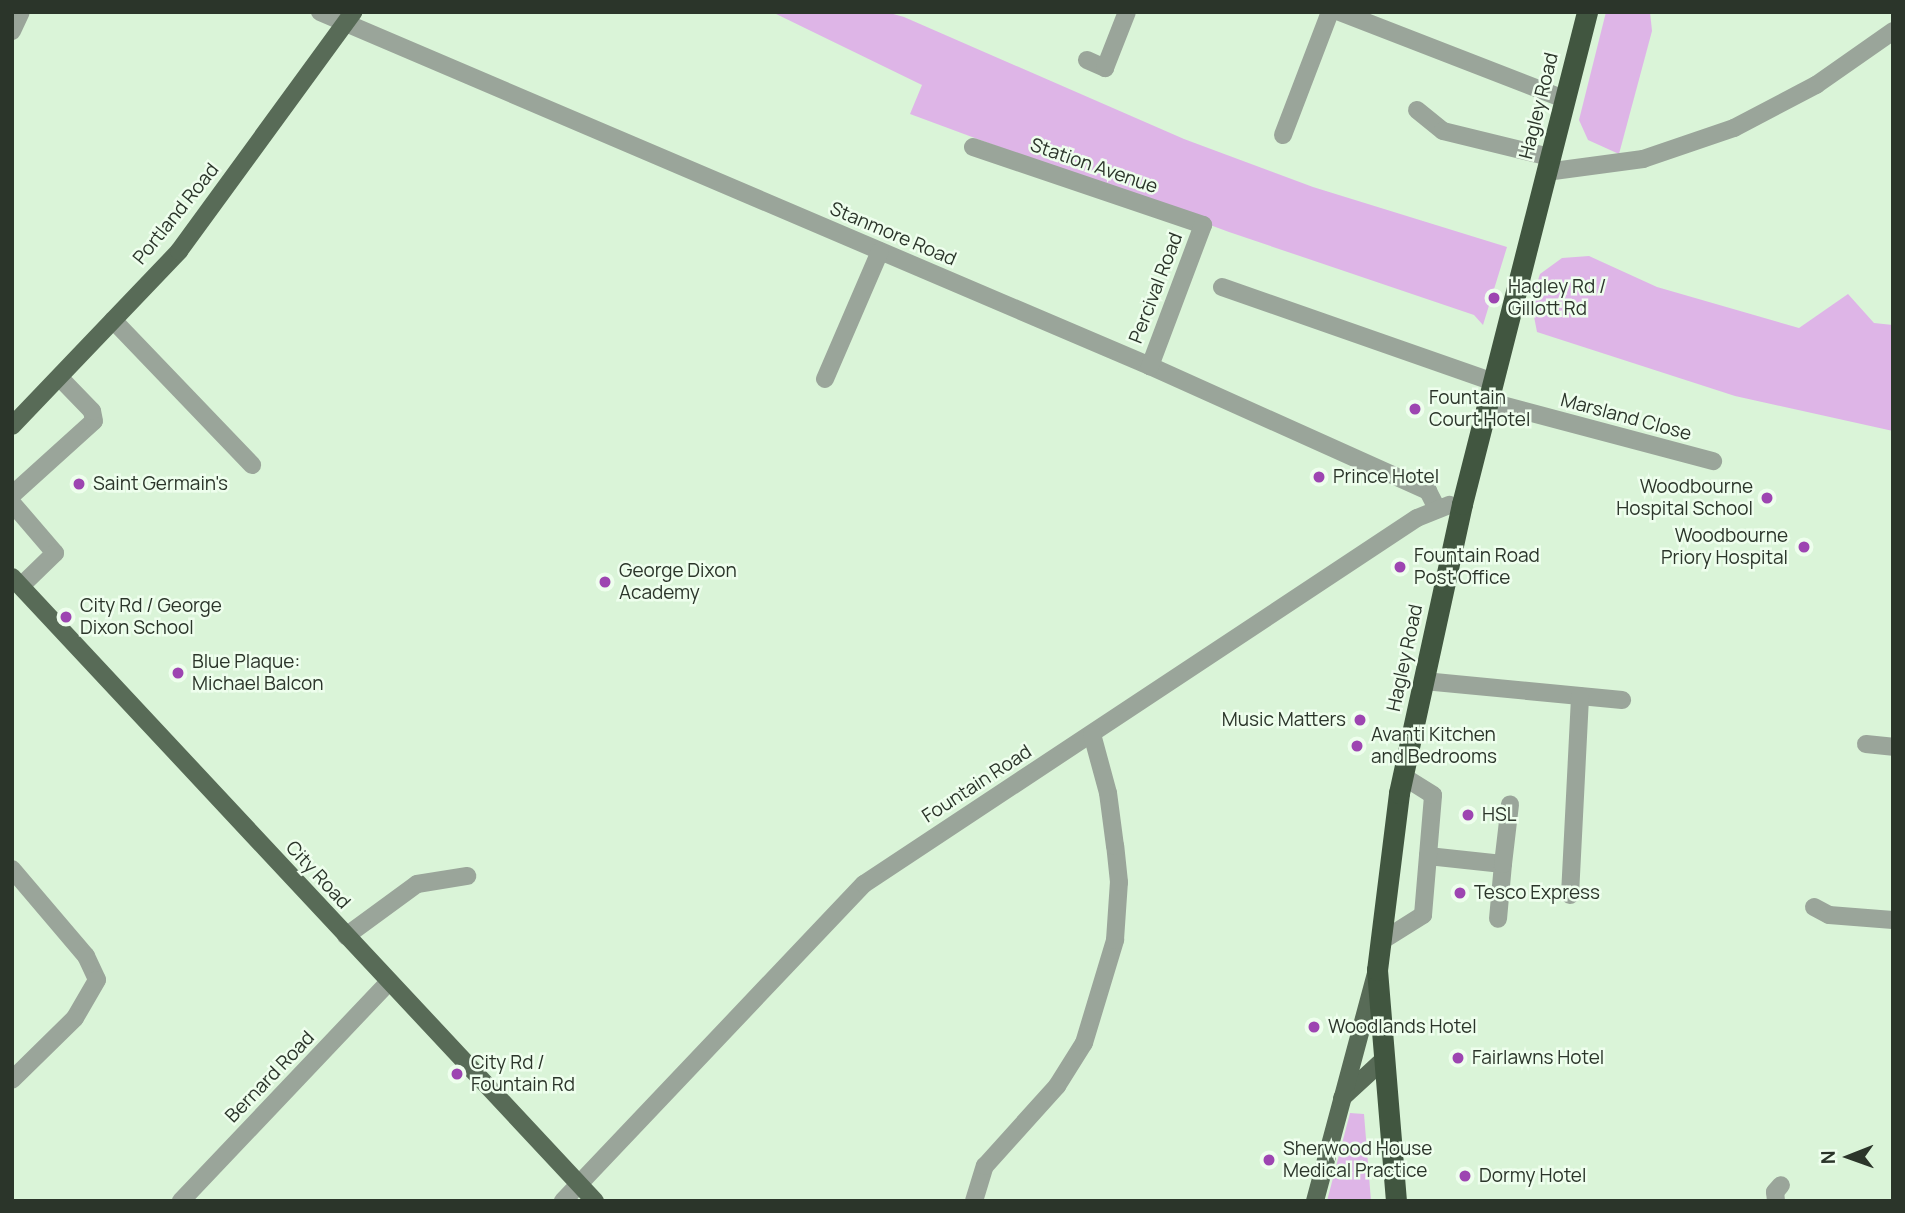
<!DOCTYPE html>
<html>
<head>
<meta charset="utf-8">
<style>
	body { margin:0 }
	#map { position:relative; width:1905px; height:1213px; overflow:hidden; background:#daf4d8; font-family:Manrope,sans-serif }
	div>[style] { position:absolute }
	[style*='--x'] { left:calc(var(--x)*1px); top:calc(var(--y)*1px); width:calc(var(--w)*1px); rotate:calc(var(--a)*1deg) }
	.green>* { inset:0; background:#deb5e7 }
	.minor>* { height:18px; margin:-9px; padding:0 9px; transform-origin:9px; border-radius:9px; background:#9aa59a }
	.major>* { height:18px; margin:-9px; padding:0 9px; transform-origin:9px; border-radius:9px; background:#586b57 }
	.highway>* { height:21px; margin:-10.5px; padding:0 10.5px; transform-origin:10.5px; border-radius:10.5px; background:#415640 }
	.dots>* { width:19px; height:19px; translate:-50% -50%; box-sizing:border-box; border:4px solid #eefeed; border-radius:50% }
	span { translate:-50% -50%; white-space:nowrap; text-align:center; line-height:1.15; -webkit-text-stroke:5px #eefeed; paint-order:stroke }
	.street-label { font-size:19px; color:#2b352a }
	.poi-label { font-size:19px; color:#2b352a }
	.left { translate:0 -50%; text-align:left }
	.right { translate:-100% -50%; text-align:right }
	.frame { position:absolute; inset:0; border:14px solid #2b352a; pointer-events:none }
	.north { position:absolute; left:1814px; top:1122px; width:70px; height:70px; -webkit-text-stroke:5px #eefeed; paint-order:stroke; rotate:269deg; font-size:19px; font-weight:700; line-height:28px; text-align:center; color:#2b352a }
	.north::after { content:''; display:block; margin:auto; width:24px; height:32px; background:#2b352a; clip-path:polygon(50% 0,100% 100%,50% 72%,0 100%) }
</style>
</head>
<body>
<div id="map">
	<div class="green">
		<i style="clip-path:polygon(772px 12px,886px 12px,904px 17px,1184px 139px,1313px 187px,1507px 247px,1483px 325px,1474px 315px,1229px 232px,910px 114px,922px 85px)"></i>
		<i style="clip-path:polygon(1606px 12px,1650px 12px,1652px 31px,1619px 154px,1588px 140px,1579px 120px)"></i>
		<i style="clip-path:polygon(1589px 256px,1657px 287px,1799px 328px,1848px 294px,1874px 323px,1893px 325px,1893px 431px,1735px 396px,1537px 332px,1531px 301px,1540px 274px,1562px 258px)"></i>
		<i style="clip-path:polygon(1350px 1113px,1364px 1114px,1371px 1201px,1327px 1201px)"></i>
	</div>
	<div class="minor">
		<i style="--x:320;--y:12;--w:902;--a:23.1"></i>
		<i style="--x:1150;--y:366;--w:305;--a:24.2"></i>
		<i style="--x:1428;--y:491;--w:20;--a:63"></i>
		<i style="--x:1340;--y:12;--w:240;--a:21.2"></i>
		<i style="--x:12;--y:31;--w:21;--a:-65"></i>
		<i style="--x:1087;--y:60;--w:20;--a:24"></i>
		<i style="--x:1105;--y:68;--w:60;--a:-68.6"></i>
		<i style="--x:1417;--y:110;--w:33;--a:39"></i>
		<i style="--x:1443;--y:131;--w:110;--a:13.7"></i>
		<i style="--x:1283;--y:135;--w:132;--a:-69.1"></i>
		<i style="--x:973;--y:147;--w:243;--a:18.7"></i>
		<i style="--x:1203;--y:225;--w:151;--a:110.6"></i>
		<i style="--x:1546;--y:172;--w:98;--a:-7.6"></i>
		<i style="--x:1643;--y:159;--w:96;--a:-18.8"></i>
		<i style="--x:1734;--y:128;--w:93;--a:-27.7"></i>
		<i style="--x:1816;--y:85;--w:94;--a:-35"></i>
		<i style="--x:1222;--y:287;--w:287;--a:19.3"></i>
		<i style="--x:113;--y:320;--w:201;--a:46.2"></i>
		<i style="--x:825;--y:379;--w:139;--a:-66.7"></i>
		<i style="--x:1487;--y:401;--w:234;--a:14.9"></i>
		<i style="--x:12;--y:495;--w:110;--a:-42.1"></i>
		<i style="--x:94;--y:421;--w:10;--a:-101"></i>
		<i style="--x:92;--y:411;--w:47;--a:-134.1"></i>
		<i style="--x:12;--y:503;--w:66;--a:49.3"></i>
		<i style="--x:55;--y:553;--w:47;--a:135.9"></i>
		<i style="--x:1424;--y:681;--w:199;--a:5.5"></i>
		<i style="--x:1866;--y:744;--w:27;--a:6"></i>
		<i style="--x:1428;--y:856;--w:75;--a:6.1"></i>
		<i style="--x:1503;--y:864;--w:55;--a:95.2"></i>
		<i style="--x:1503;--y:864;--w:60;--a:-83.3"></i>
		<i style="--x:12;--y:869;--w:114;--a:49.6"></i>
		<i style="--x:86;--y:956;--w:26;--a:65"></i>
		<i style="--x:97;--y:980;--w:44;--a:120.1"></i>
		<i style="--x:75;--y:1018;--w:88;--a:135.5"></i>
		<i style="--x:1570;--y:895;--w:199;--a:-87.1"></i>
		<i style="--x:1814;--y:907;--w:17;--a:28"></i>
		<i style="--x:1829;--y:915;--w:64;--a:4.5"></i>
		<i style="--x:346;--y:936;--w:88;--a:-36.2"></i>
		<i style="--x:417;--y:884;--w:51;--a:-9.1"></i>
		<i style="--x:1380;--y:942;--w:51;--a:-32.1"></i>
		<i style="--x:1423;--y:915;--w:120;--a:-85.2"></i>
		<i style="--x:1433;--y:795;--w:36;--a:-148"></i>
		<i style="--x:181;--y:1201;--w:302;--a:-46.5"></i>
		<i style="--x:563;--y:1201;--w:437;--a:-46.5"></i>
		<i style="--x:864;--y:884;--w:663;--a:-33.5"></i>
		<i style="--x:1417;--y:518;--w:35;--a:-22"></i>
		<i style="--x:974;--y:1201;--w:37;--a:-73"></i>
		<i style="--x:985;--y:1166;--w:108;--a:-48"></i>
		<i style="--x:1057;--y:1086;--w:51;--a:-57.9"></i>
		<i style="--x:1084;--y:1043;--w:108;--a:-73.2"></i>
		<i style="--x:1115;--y:940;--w:58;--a:-86.1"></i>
		<i style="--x:1119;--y:882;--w:36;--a:-96"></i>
		<i style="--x:1115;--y:846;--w:53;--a:-97.5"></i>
		<i style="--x:1108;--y:793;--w:61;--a:-105.2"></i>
		<i style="--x:1776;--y:1201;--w:9;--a:-96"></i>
		<i style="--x:1775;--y:1192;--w:9;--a:-49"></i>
	</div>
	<div class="major">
		<i style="--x:12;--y:426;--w:242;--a:-46.3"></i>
		<i style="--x:179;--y:251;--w:296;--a:-53.9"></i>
		<i style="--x:12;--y:577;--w:854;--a:46.95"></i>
		<i style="--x:1342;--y:1098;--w:53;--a:-42.7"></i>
		<i style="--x:1315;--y:1201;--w:235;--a:-75"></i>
	</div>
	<div class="highway">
		<i style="--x:1396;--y:1201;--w:232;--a:-94.7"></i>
		<i style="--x:1377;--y:970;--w:178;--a:-82.9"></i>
		<i style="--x:1399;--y:793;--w:296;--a:-77.7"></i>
		<i style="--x:1462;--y:504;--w:508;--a:-75.74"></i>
	</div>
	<div class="dots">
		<i style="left:1494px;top:298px;background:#9d45b1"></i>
		<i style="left:1415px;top:409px;background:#9d45b1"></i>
		<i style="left:1319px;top:477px;background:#9d45b1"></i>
		<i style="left:79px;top:484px;background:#9d45b1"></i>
		<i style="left:1767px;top:498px;background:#9d45b1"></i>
		<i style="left:1804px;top:547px;background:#9d45b1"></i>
		<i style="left:1400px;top:567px;background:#9d45b1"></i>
		<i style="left:605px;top:582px;background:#9d45b1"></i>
		<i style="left:66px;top:617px;background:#9d45b1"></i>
		<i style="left:178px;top:673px;background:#9d45b1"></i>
		<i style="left:1360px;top:720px;background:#9d45b1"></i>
		<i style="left:1357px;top:746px;background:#9d45b1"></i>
		<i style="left:1468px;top:815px;background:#9d45b1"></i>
		<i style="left:1460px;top:893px;background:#9d45b1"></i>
		<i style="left:1314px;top:1027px;background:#9d45b1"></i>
		<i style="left:1458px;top:1058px;background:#9d45b1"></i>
		<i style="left:457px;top:1074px;background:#9d45b1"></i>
		<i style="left:1269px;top:1160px;background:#9d45b1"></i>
		<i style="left:1465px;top:1176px;background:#9d45b1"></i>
	</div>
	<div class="street-label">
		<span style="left:1539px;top:106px;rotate:-76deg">Hagley Road</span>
		<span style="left:1094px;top:166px;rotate:19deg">Station Avenue</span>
		<span style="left:176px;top:214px;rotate:-51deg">Portland Road</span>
		<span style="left:893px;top:234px;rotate:23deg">Stanmore Road</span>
		<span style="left:1156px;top:288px;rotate:-69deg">Percival Road</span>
		<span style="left:1626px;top:417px;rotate:15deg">Marsland Close</span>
		<span style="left:1405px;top:658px;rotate:-78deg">Hagley Road</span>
		<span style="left:977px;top:784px;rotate:-33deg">Fountain Road</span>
		<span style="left:318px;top:875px;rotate:47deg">City Road</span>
		<span style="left:270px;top:1077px;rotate:-46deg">Bernard Road</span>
	</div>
	<div class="poi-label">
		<span class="left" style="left:1508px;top:298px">Hagley Rd /<br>Gillott Rd</span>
		<span class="left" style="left:1429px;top:409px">Fountain<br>Court Hotel</span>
		<span class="left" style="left:1333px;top:477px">Prince Hotel</span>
		<span class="left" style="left:93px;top:484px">Saint Germain's</span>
		<span class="right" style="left:1753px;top:498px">Woodbourne<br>Hospital School</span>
		<span class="right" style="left:1788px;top:547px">Woodbourne<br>Priory Hospital</span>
		<span class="left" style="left:1414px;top:567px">Fountain Road<br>Post Office</span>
		<span class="left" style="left:619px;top:582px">George Dixon<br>Academy</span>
		<span class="left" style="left:80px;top:617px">City Rd / George<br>Dixon School</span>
		<span class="left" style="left:192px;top:673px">Blue Plaque:<br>Michael Balcon</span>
		<span class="right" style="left:1346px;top:720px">Music Matters</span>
		<span class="left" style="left:1371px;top:746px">Avanti Kitchen<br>and Bedrooms</span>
		<span class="left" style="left:1482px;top:815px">HSL</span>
		<span class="left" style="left:1474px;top:893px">Tesco Express</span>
		<span class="left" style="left:1328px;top:1027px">Woodlands Hotel</span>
		<span class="left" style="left:1472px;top:1058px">Fairlawns Hotel</span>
		<span class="left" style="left:471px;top:1074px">City Rd /<br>Fountain Rd</span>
		<span class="left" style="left:1283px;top:1160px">Sherwood House<br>Medical Practice</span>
		<span class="left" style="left:1479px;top:1176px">Dormy Hotel</span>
	</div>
	<div class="frame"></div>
	<div class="north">N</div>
</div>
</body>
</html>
